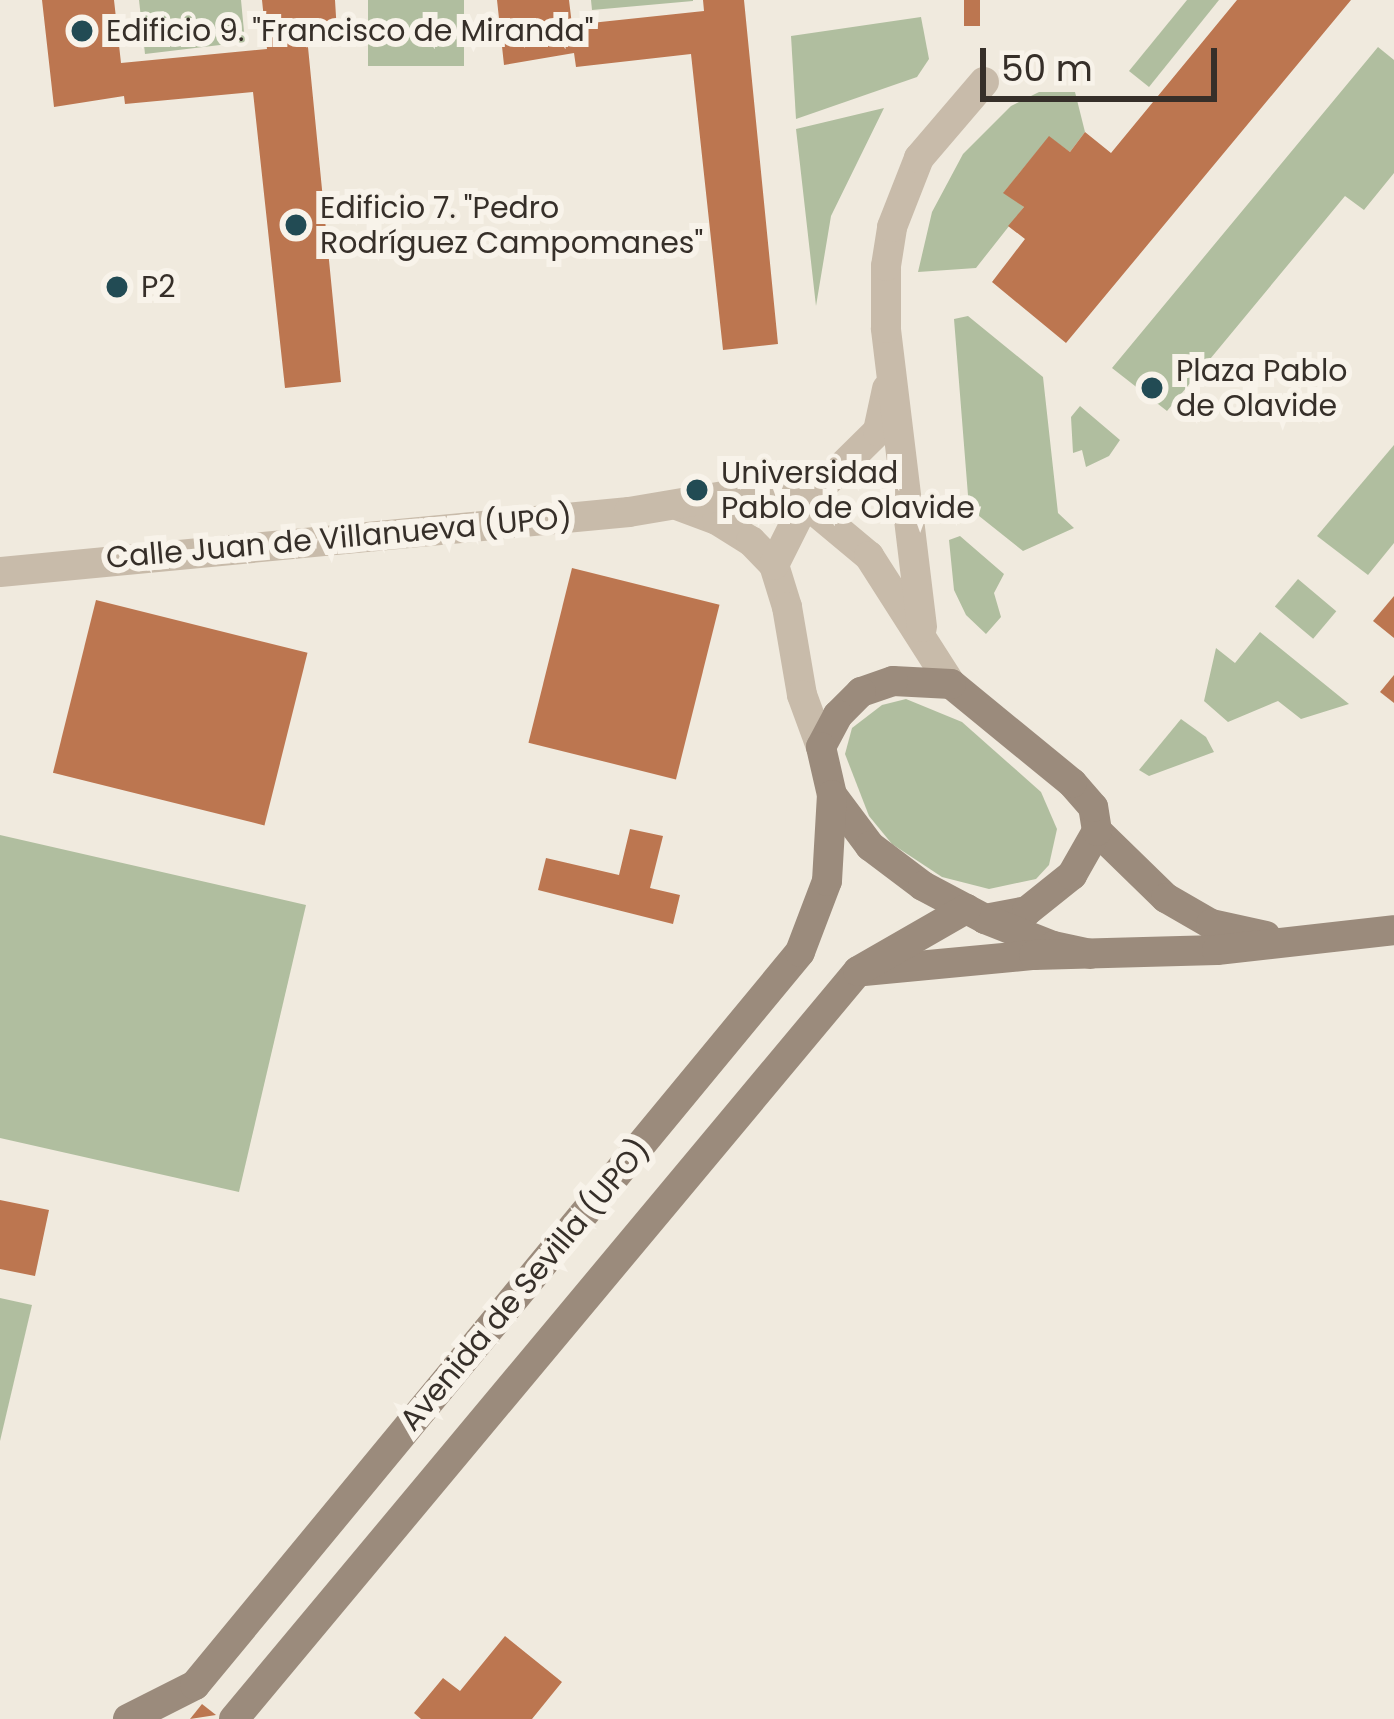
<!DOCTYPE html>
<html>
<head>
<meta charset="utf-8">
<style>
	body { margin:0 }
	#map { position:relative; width:1394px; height:1719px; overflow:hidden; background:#f0eade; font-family:Poppins,sans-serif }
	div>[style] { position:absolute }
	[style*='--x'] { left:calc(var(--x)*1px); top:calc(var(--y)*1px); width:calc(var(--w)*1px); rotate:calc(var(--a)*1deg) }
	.green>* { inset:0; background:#b0be9f; transform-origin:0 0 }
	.building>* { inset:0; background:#bc7650; transform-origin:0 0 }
	.street>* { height:30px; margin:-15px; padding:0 15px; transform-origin:15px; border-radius:15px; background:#c8bbaa }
	.secondary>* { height:30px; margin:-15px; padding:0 15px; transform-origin:15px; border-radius:15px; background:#9b8b7c }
	.dots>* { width:33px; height:33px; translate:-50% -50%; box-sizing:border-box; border:6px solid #f8f3ea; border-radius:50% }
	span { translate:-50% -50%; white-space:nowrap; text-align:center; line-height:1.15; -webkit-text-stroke:12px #f8f3ea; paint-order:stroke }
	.poi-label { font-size:30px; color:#362f29 }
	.left { translate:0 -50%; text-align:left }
	.street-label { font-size:30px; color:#362f29 }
	.scale { position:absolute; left:980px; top:48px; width:237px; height:54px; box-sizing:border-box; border:6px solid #362f29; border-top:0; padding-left:15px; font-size:36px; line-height:42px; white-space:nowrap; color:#362f29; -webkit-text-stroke:9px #f8f3ea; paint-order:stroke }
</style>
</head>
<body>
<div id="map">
	<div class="green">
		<i style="clip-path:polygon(139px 0,241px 0,245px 42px,145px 54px)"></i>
		<i style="left:368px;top:0;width:96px;height:66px"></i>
		<i style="clip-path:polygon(591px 0,693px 0,693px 1px,592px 10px)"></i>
		<i style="clip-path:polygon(1187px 0,1219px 0,1149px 87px,1129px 71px)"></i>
		<i style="clip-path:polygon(921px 17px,929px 59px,917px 77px,796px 119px,791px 36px)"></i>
		<i style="clip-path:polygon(1378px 47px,1394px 60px,1394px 173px,1364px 210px,1345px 196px,1167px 411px,1112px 368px)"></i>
		<i style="clip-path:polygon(1039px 92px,1075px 92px,1085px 132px,1070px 152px,1049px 137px,1004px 192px,1024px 207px,976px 268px,918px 272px,932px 212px,963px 154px,1011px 106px)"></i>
		<i style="clip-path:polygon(884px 108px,831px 216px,816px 306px,796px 129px)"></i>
		<i style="clip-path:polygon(968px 316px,1043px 377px,1058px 513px,1074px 528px,1023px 551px,969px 508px,954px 319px)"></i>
		<i style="clip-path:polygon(1080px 406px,1120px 440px,1109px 456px,1086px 467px,1082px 450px,1073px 453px,1071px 417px)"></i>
		<i style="clip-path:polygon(1394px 445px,1394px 543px,1368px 575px,1317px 536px)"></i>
		<i style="clip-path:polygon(960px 536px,1004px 574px,994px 593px,1001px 617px,986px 634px,966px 615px,954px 590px,949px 540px)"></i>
		<i style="left:1298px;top:579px;width:50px;height:36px;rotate:40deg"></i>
		<i style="clip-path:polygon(1260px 632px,1349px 704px,1301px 719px,1278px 701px,1228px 722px,1204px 701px,1216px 648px,1235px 663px)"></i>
		<i style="clip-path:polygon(906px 699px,962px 722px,1041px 792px,1057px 829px,1049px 865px,1036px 879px,989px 889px,942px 877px,892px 844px,869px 816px,845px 754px,852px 728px,882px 705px)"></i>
		<i style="clip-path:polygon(1181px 719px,1206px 737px,1214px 752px,1149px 776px,1139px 770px)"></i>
		<i style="clip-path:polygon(0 835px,306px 905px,239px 1192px,0 1138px)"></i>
		<i style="clip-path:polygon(0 1298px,32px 1305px,0 1441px)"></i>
	</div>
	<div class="building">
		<i style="clip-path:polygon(42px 0,114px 0,121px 63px,267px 49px,262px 0,335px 0,337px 33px,307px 37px,341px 382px,285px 388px,253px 92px,125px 104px,124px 96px,54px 107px)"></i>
		<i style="clip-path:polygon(497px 0,569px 0,572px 25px,704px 11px,703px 0,744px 0,778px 344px,723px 350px,691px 54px,576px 67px,574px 53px,504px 65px)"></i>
		<i style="left:964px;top:0;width:16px;height:26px"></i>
		<i style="clip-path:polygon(1237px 0,1351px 0,1066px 343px,992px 282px,1025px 239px,1008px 226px,1024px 207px,1003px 193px,1049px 136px,1070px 152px,1085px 132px,1111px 153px)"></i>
		<i style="left:572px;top:568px;width:152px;height:180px;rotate:14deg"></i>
		<i style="clip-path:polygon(1394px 596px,1394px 638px,1373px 621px)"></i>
		<i style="left:96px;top:600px;width:218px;height:178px;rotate:14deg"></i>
		<i style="clip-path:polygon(1394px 675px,1394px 703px,1380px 692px)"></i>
		<i style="clip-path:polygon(630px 829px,663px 836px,650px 888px,680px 895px,673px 924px,538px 890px,546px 858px,619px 875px)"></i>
		<i style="clip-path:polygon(0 1200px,49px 1210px,35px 1276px,0 1269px)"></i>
		<i style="clip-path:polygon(505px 1636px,562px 1682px,532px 1719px,421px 1719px,414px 1713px,443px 1678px,460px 1691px)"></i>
		<i style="clip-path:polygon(202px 1704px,216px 1715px,190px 1719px)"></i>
	</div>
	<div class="street">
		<i style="--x:679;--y:506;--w:40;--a:20.2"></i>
		<i style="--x:717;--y:520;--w:40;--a:32"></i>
		<i style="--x:751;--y:541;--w:33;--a:46"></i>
		<i style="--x:774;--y:565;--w:44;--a:72.8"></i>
		<i style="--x:787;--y:607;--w:89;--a:80.3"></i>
		<i style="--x:802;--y:695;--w:55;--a:69.9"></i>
		<i style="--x:774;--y:565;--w:69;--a:-63.4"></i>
		<i style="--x:805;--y:503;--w:103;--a:-44.6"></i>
		<i style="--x:878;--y:431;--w:43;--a:-77.9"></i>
		<i style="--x:0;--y:572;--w:632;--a:-5.45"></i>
		<i style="--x:629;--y:512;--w:114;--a:-9.6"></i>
		<i style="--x:741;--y:493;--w:56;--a:3.1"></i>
		<i style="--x:797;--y:496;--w:94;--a:39.8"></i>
		<i style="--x:869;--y:556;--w:152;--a:57.4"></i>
		<i style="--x:922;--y:627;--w:301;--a:-96.9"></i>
		<i style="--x:886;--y:328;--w:62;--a:-90"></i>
		<i style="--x:886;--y:266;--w:39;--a:-81"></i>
		<i style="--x:892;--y:227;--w:74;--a:-68.6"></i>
		<i style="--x:919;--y:158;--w:100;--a:-49.5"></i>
	</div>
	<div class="secondary">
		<i style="--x:1097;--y:831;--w:96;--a:44.2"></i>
		<i style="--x:1166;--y:898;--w:52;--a:30"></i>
		<i style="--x:1211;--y:924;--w:56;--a:12.3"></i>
		<i style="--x:985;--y:919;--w:43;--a:-10.8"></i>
		<i style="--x:1027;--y:911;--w:58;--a:-38.7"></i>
		<i style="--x:1072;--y:875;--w:51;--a:-60.4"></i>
		<i style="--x:1097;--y:831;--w:24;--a:-99"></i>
		<i style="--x:1093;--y:807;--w:32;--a:-131"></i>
		<i style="--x:1072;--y:783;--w:156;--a:-140.7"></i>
		<i style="--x:951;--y:684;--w:58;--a:-177"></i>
		<i style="--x:893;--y:681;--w:34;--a:161"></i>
		<i style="--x:861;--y:692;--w:33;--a:135"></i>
		<i style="--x:838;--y:715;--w:36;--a:118"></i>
		<i style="--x:821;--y:747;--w:49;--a:77.1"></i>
		<i style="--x:832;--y:795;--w:64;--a:53.3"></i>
		<i style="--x:870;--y:846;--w:66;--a:37"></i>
		<i style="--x:923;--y:886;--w:70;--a:28"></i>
		<i style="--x:985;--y:919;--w:73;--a:21.7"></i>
		<i style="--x:1053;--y:946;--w:38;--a:12"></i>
		<i style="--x:864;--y:971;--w:171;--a:-5.4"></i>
		<i style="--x:1034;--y:955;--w:183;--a:-1.6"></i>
		<i style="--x:1217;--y:950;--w:178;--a:-6.4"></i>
		<i style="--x:128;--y:1719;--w:75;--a:-26.9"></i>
		<i style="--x:195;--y:1685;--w:950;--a:-50.46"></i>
		<i style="--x:800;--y:952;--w:76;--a:-69.2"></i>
		<i style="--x:827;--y:881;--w:86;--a:-86.7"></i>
		<i style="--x:234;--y:1719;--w:974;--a:-50.16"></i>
		<i style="--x:858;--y:971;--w:125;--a:-29.9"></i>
	</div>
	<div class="dots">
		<i style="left:82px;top:31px;background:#224b54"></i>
		<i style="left:296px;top:225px;background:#224b54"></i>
		<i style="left:117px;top:287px;background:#224b54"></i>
		<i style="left:1152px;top:388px;background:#224b54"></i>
		<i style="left:697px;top:490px;background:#224b54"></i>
	</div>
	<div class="poi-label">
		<span class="left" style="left:106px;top:31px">Edificio 9. "Francisco de Miranda"</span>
		<span class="left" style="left:320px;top:225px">Edificio 7. "Pedro<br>Rodríguez Campomanes"</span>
		<span class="left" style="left:141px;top:287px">P2</span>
		<span class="left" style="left:1176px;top:388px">Plaza Pablo<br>de Olavide</span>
		<span class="left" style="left:721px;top:490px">Universidad<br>Pablo de Olavide</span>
	</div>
	<div class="street-label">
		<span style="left:339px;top:538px;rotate:-5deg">Calle Juan de Villanueva (UPO)</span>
		<span style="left:525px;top:1285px;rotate:-50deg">Avenida de Sevilla (UPO)</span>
	</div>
	<div class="scale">50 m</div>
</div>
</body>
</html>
